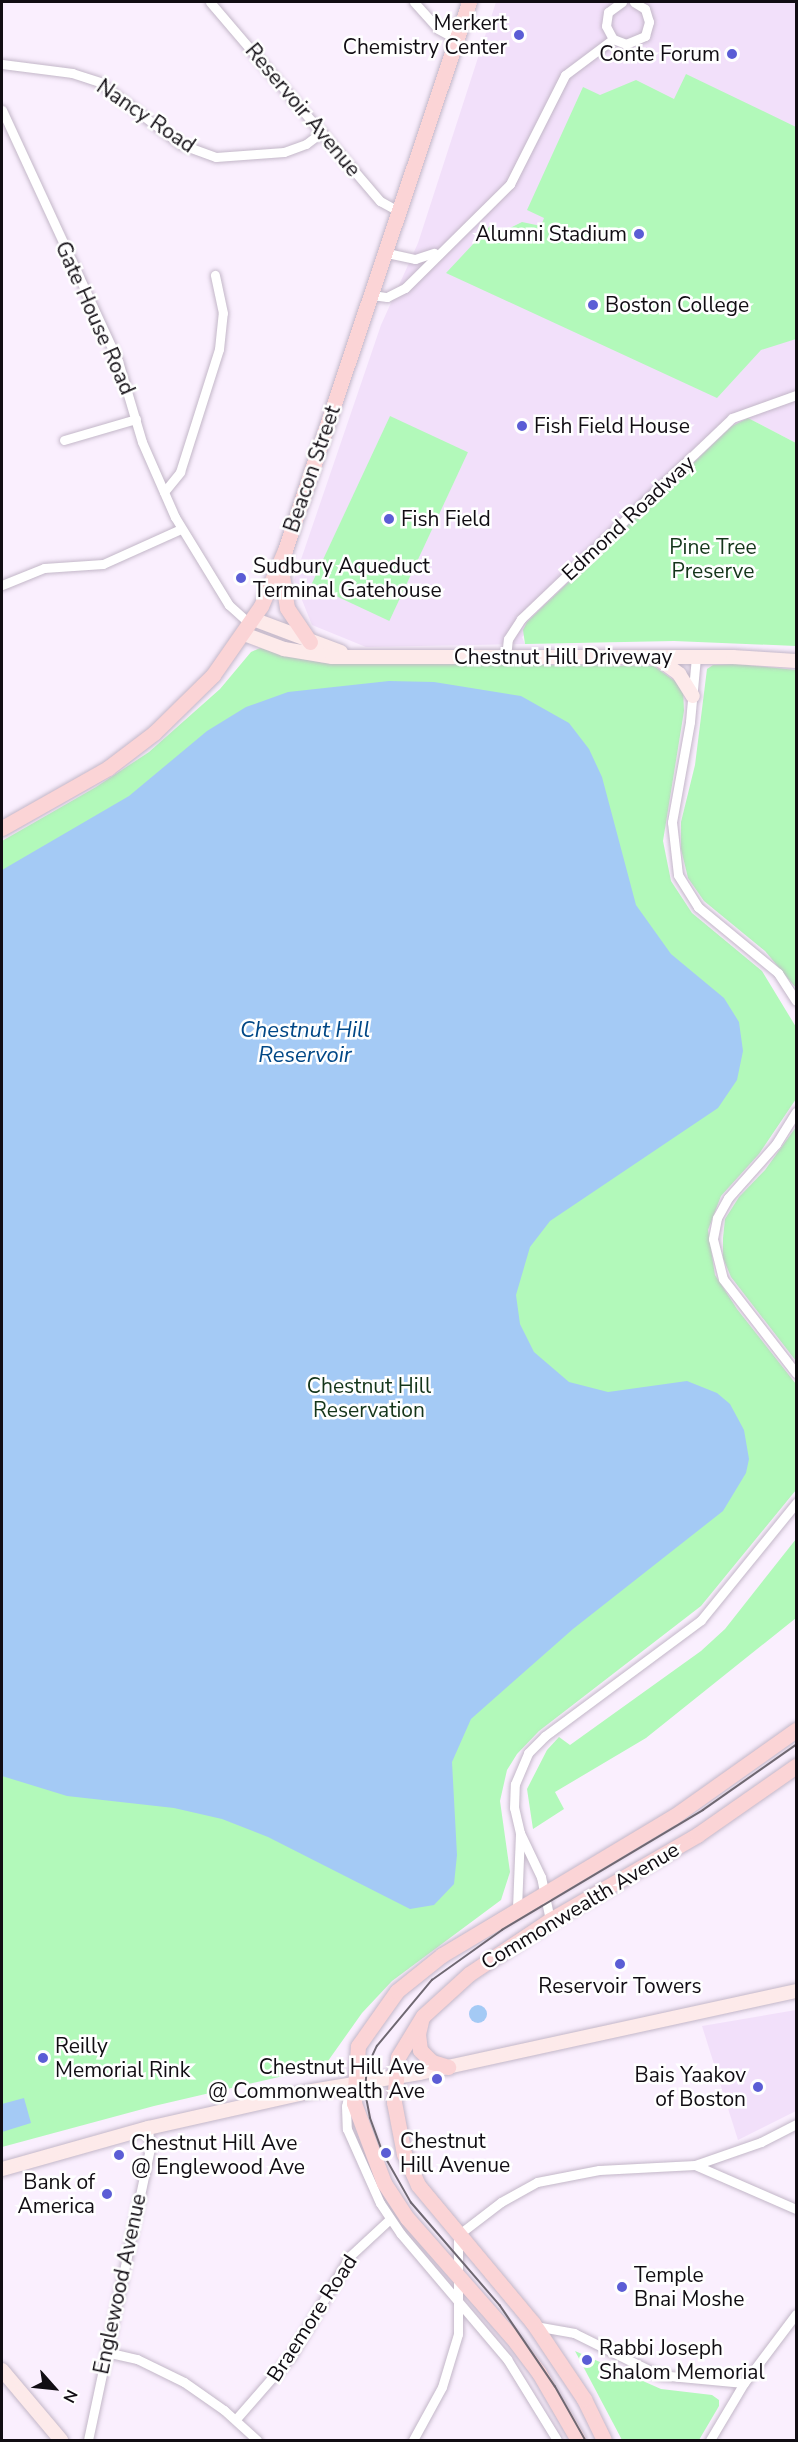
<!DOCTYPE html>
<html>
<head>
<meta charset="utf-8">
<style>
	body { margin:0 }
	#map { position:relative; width:798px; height:2442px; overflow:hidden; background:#faeffe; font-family:"Nunito Sans",sans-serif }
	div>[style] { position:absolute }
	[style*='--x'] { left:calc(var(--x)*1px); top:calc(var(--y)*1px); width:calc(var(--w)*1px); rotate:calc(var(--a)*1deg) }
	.built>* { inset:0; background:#f2e0fa }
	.green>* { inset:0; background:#b2f9ba; transform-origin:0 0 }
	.water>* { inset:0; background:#a4caf5 }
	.round { border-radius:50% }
	.roads { filter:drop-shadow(0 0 2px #c3b7c8) drop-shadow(0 0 2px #c3b7c8) }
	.street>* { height:9px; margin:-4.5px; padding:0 4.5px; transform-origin:4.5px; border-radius:4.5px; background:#fff }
	.secondary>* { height:14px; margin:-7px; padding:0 7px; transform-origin:7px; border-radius:7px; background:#fdeaea }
	.primary>* { height:15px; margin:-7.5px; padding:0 7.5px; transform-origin:7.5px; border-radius:7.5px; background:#fbd4d6 }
	.tram>* { height:1.5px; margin:-0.75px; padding:0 0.75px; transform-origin:0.75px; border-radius:0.75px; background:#6f6872 }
	.dots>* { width:16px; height:16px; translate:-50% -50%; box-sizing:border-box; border:3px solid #fff; border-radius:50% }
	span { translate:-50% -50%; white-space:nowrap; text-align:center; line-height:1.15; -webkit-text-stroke:5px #fff; paint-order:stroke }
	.poi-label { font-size:21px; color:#110d13 }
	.right { translate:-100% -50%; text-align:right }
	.left { translate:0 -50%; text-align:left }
	.street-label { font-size:21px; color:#110d13 }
	.park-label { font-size:21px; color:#14351a }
	.water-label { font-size:22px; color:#004786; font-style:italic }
	.frame { position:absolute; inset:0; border:3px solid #110d13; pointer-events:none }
	.north { position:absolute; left:24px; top:2358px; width:60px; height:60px; -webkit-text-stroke:4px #fff; paint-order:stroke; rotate:117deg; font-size:16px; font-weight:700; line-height:24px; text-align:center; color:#110d13 }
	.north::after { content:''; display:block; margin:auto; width:21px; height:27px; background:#110d13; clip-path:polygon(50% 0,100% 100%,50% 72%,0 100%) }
</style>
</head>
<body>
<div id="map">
	<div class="built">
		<i style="clip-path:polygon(496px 2px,796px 2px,796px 443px,748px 418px,522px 637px,525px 644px,366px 647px,312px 625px,294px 580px,381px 325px,418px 243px)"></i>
		<i style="clip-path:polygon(796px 2010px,796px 2111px,738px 2140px,702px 2026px)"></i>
	</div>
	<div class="green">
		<i style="clip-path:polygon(686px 74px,796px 127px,796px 339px,761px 350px,717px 398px,446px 273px,490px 226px,502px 232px,522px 222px,541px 226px,544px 218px,527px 210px,583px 87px,600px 95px,636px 80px,674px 99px)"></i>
		<i style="left:390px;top:416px;width:86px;height:186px;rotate:25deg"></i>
		<i style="clip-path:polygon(748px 418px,796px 443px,796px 646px,674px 641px,525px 644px,523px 630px,527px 622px,732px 426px)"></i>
		<i style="clip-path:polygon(260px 648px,324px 663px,654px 666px,683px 687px,684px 711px,663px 841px,671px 881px,692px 913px,762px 971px,796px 1027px,796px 1099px,759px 1154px,721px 1196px,708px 1230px,715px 1275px,737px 1309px,796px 1384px,796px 1490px,701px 1606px,539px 1731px,517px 1754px,507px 1770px,500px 1801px,510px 1872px,501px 1900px,392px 1981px,362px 2013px,328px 2061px,305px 2071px,154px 2106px,2px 2147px,2px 841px,96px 787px,149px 752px,220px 689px,251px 652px)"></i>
		<i style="clip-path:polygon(737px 664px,796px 670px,796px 988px,765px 951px,704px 901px,688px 878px,681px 849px,681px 822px,695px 765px,707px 669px,713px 665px)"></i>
		<i style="clip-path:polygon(796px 1127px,796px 1361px,731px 1277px,723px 1258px,723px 1238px,725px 1219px,739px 1197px,765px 1170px)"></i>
		<i style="clip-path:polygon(796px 1539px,796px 1618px,646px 1738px,555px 1792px,564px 1809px,533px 1829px,527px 1789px,547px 1750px,559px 1737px,570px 1745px,701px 1651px,725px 1629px)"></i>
		<i style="clip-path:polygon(575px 2351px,661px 2389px,712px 2395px,719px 2400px,719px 2406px,699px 2440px,622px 2440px)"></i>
	</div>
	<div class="water">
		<i style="clip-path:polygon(389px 681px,434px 682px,521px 696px,569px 723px,589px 749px,602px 777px,636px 905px,671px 954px,724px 998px,739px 1022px,743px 1051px,737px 1080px,718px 1108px,550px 1221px,530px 1247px,516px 1295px,520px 1324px,534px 1352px,569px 1382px,608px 1392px,687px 1381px,717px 1393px,730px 1404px,744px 1430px,749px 1459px,746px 1473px,723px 1511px,573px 1629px,471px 1719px,452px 1762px,457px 1855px,454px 1884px,434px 1905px,410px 1909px,268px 1837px,222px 1819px,174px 1808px,67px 1796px,2px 1776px,2px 870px,129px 796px,207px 731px,246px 707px,288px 692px)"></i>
		<i class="round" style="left:469px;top:2005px;width:18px;height:18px"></i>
		<i style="clip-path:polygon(24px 2098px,31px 2123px,2px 2132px,2px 2104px)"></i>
	</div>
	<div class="roads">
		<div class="street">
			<i style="--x:210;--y:2;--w:262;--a:49.5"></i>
			<i style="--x:380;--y:201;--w:23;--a:29"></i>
			<i style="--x:414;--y:2;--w:36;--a:48"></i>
			<i style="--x:438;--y:29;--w:21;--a:29"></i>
			<i style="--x:622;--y:2;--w:17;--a:144"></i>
			<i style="--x:608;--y:12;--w:14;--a:98"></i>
			<i style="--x:606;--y:26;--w:15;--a:62"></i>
			<i style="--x:613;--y:39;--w:14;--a:21"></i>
			<i style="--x:626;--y:44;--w:21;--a:-23"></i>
			<i style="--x:645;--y:36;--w:15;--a:-74"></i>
			<i style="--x:649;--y:22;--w:14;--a:-107"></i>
			<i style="--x:645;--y:9;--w:13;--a:-148"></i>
			<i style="--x:2;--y:64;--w:71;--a:7.3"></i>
			<i style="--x:72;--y:73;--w:28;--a:18"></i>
			<i style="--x:99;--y:82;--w:102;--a:37.4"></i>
			<i style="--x:180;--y:144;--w:38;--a:20"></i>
			<i style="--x:216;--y:157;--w:68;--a:-4.2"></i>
			<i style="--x:284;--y:152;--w:23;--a:-20"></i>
			<i style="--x:306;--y:144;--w:20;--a:-37"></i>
			<i style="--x:2;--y:110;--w:277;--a:65.2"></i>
			<i style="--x:118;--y:361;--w:84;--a:73.5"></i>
			<i style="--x:142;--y:442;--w:82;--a:66.3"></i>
			<i style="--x:175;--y:517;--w:103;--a:58.5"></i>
			<i style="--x:229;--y:605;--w:28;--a:42"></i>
			<i style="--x:387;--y:253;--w:29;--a:12"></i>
			<i style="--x:415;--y:259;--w:20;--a:-18"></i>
			<i style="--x:372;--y:295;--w:15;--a:8"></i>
			<i style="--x:387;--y:297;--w:20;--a:-27"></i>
			<i style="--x:405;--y:288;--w:148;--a:-44.7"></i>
			<i style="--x:510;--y:184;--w:122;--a:-63.2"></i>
			<i style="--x:565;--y:75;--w:60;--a:-36.9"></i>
			<i style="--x:64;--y:440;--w:75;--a:-16.3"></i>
			<i style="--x:164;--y:492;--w:26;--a:-51"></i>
			<i style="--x:180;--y:472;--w:129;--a:-72.4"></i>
			<i style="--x:219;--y:349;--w:36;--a:-84"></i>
			<i style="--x:223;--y:313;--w:39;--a:-102"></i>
			<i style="--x:2;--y:585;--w:45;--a:-22"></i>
			<i style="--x:44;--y:568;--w:59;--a:-3.9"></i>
			<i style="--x:103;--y:564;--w:85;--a:-24.2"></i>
			<i style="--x:506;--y:657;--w:18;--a:-84"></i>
			<i style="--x:508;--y:639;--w:24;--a:-57"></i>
			<i style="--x:521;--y:619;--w:291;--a:-43.6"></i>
			<i style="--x:732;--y:418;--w:68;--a:-19.8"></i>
			<i style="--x:696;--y:657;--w:65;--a:95.3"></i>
			<i style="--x:690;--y:722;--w:102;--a:100.2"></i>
			<i style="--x:672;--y:822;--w:53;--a:83.5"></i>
			<i style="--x:678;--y:875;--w:38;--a:58"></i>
			<i style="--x:698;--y:907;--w:104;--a:39.5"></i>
			<i style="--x:778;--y:973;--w:33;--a:57"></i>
			<i style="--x:796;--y:1112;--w:38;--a:122"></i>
			<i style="--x:776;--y:1144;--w:72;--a:131.6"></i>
			<i style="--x:728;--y:1198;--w:23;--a:119"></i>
			<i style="--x:717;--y:1218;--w:21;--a:101"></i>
			<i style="--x:713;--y:1239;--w:41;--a:76"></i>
			<i style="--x:723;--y:1279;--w:119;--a:52.2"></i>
			<i style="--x:517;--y:1908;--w:75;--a:-87.7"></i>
			<i style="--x:550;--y:1920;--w:44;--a:-101.8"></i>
			<i style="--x:541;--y:1877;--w:49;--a:-115.5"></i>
			<i style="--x:520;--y:1833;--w:26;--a:-103"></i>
			<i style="--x:514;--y:1808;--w:24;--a:-88"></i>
			<i style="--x:515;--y:1784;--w:34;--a:-67"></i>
			<i style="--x:528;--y:1753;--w:24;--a:-45"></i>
			<i style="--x:545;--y:1736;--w:194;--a:-36.6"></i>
			<i style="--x:701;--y:1620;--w:151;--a:-50.9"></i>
			<i style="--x:350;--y:2089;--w:17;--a:103"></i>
			<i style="--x:346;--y:2106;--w:23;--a:88"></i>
			<i style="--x:347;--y:2129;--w:81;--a:66"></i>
			<i style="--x:380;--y:2203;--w:37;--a:56"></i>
			<i style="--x:401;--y:2234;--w:164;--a:49.7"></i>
			<i style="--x:507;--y:2359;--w:95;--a:58.3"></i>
			<i style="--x:697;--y:2166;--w:108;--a:23.5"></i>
			<i style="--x:535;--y:2326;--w:40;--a:10"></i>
			<i style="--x:574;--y:2333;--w:95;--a:26.3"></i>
			<i style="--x:659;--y:2375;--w:85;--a:5.4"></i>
			<i style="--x:106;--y:2352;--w:32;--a:13"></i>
			<i style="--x:137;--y:2359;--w:52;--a:26.1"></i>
			<i style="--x:184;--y:2382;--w:49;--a:35"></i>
			<i style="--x:224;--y:2410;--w:45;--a:42.3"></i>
			<i style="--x:236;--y:2419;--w:84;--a:-48.9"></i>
			<i style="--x:291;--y:2356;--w:116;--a:-59.5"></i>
			<i style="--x:350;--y:2256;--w:54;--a:-42.8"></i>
			<i style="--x:88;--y:2440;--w:299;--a:-78"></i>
			<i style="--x:150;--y:2148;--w:20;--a:-96"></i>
			<i style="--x:413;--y:2440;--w:60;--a:-61.3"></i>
			<i style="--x:442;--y:2387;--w:55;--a:-73.2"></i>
			<i style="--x:458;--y:2334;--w:99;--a:-90"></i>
			<i style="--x:458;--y:2235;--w:54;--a:-37.5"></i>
			<i style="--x:501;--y:2202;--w:41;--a:-29.1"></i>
			<i style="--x:537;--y:2182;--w:63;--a:-11"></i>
			<i style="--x:599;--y:2170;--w:96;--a:-3"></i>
			<i style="--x:695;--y:2165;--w:70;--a:-19.2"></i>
			<i style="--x:761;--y:2142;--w:39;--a:-27"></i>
			<i style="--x:710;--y:2440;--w:66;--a:-59.2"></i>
			<i style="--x:744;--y:2383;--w:86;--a:-53"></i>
		</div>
		<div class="secondary">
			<i style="--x:253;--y:619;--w:94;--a:20.6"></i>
			<i style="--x:244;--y:634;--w:43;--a:20.6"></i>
			<i style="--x:284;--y:649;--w:49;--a:9.5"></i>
			<i style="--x:332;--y:657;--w:401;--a:0"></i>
			<i style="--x:733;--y:657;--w:63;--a:3.6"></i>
			<i style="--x:656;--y:657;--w:29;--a:36"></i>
			<i style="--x:679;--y:674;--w:26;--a:58"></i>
			<i style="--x:2;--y:2169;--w:152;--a:-15.7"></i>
			<i style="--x:148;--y:2128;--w:168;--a:-12.7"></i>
			<i style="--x:312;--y:2091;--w:109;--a:-9.5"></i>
			<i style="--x:420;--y:2073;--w:385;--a:-12.3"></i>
			<i style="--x:2;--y:2370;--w:92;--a:49.9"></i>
		</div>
		<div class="primary">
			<i style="--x:281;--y:568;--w:40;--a:81.5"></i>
			<i style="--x:287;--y:608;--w:41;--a:55.9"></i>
			<i style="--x:2;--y:828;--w:122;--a:-29.5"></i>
			<i style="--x:108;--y:768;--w:58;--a:-37.3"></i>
			<i style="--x:154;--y:733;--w:83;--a:-44.5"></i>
			<i style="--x:213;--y:675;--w:84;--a:-55.2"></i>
			<i style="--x:261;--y:606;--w:61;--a:-66.8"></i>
			<i style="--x:285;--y:550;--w:578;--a:-71.44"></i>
			<i style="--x:421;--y:2021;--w:13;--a:103"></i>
			<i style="--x:418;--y:2034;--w:16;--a:83"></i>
			<i style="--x:420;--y:2050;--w:17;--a:45"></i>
			<i style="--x:432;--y:2062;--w:17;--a:17"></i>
			<i style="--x:578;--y:2440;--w:78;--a:-120.2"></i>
			<i style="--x:539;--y:2373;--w:39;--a:-127"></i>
			<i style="--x:516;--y:2342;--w:165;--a:-131.3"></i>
			<i style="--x:407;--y:2218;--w:42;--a:-123.3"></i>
			<i style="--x:384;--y:2183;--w:85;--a:-110.6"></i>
			<i style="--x:354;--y:2103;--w:57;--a:-86"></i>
			<i style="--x:358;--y:2046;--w:67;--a:-54.7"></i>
			<i style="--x:397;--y:1991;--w:58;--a:-38.7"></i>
			<i style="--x:442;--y:1955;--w:269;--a:-30.9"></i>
			<i style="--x:673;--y:1817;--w:151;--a:-35.3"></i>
			<i style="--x:604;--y:2440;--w:46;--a:-116"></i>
			<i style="--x:584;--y:2399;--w:92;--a:-123.9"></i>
			<i style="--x:533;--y:2323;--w:180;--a:-129.8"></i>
			<i style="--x:418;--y:2185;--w:34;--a:-114"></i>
			<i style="--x:404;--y:2154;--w:53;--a:-100.9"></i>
			<i style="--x:394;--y:2102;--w:45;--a:-84.9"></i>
			<i style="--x:398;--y:2057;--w:48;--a:-58.6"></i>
			<i style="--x:423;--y:2016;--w:62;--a:-42.4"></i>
			<i style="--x:469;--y:1974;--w:97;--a:-33.7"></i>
			<i style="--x:550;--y:1920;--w:170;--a:-30"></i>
			<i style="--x:697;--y:1835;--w:121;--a:-34.9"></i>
		</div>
	</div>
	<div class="tram">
		<i style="--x:585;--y:2440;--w:61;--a:-119.5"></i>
		<i style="--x:555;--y:2387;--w:98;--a:-124.2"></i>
		<i style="--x:500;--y:2306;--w:136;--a:-130.8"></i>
		<i style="--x:411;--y:2203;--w:56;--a:-119.7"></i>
		<i style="--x:383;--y:2154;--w:38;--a:-110"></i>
		<i style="--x:370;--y:2118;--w:25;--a:-101"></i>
		<i style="--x:365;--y:2093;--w:26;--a:-86"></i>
		<i style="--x:367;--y:2067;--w:23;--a:-65"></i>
		<i style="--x:377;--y:2046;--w:86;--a:-50.2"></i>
		<i style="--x:432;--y:1980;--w:86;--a:-35.5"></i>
		<i style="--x:502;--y:1930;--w:234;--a:-30.8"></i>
		<i style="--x:703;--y:1810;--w:113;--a:-35"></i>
	</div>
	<div class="dots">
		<i style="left:519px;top:35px;background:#5b5dd5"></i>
		<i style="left:732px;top:54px;background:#5b5dd5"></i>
		<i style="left:639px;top:234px;background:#5b5dd5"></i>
		<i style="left:593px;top:305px;background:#5b5dd5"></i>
		<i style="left:522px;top:426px;background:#5b5dd5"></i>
		<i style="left:389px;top:519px;background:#5b5dd5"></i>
		<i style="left:241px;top:578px;background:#5b5dd5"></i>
		<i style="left:620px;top:1964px;background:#5b5dd5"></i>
		<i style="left:43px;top:2058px;background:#5b5dd5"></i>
		<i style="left:437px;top:2079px;background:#5b5dd5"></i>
		<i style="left:758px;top:2087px;background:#5b5dd5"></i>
		<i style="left:386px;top:2153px;background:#5b5dd5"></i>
		<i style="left:119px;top:2155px;background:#5b5dd5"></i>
		<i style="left:107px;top:2194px;background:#5b5dd5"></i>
		<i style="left:622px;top:2287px;background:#5b5dd5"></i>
		<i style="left:587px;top:2360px;background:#5b5dd5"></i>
	</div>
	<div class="poi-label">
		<span class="right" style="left:507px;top:35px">Merkert<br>Chemistry Center</span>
		<span class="right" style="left:720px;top:54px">Conte Forum</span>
		<span class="right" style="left:627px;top:234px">Alumni Stadium</span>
		<span class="left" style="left:605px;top:305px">Boston College</span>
		<span class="left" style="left:534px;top:426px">Fish Field House</span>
		<span class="left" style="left:401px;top:519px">Fish Field</span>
		<span class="left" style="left:253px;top:578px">Sudbury Aqueduct<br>Terminal Gatehouse</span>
		<span style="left:620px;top:1986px">Reservoir Towers</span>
		<span class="left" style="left:55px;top:2058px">Reilly<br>Memorial Rink</span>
		<span class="right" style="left:425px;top:2079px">Chestnut Hill Ave<br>@ Commonwealth Ave</span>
		<span class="right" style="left:746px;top:2087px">Bais Yaakov<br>of Boston</span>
		<span class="left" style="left:400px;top:2153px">Chestnut<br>Hill Avenue</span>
		<span class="left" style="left:131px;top:2155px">Chestnut Hill Ave<br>@ Englewood Ave</span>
		<span class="right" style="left:95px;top:2194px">Bank of<br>America</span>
		<span class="left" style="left:634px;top:2287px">Temple<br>Bnai Moshe</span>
		<span class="left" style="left:599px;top:2360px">Rabbi Joseph<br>Shalom Memorial</span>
	</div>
	<div class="street-label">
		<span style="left:303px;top:110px;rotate:50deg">Reservoir Avenue</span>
		<span style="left:146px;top:116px;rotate:34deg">Nancy Road</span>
		<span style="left:95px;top:318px;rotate:66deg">Gate House Road</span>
		<span style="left:312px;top:469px;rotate:-71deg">Beacon Street</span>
		<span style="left:628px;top:518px;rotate:-43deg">Edmond Roadway</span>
		<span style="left:563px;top:657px">Chestnut Hill Driveway</span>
		<span style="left:580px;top:1906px;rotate:-31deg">Commonwealth Avenue</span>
		<span style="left:120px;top:2284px;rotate:-78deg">Englewood Avenue</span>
		<span style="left:312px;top:2318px;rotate:-57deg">Braemore Road</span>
	</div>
	<div class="park-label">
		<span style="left:713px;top:559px">Pine Tree<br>Preserve</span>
		<span style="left:369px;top:1398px">Chestnut Hill<br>Reservation</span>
	</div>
	<div class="water-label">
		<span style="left:305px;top:1043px">Chestnut Hill<br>Reservoir</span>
	</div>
	<div class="frame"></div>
	<div class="north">N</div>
</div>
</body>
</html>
